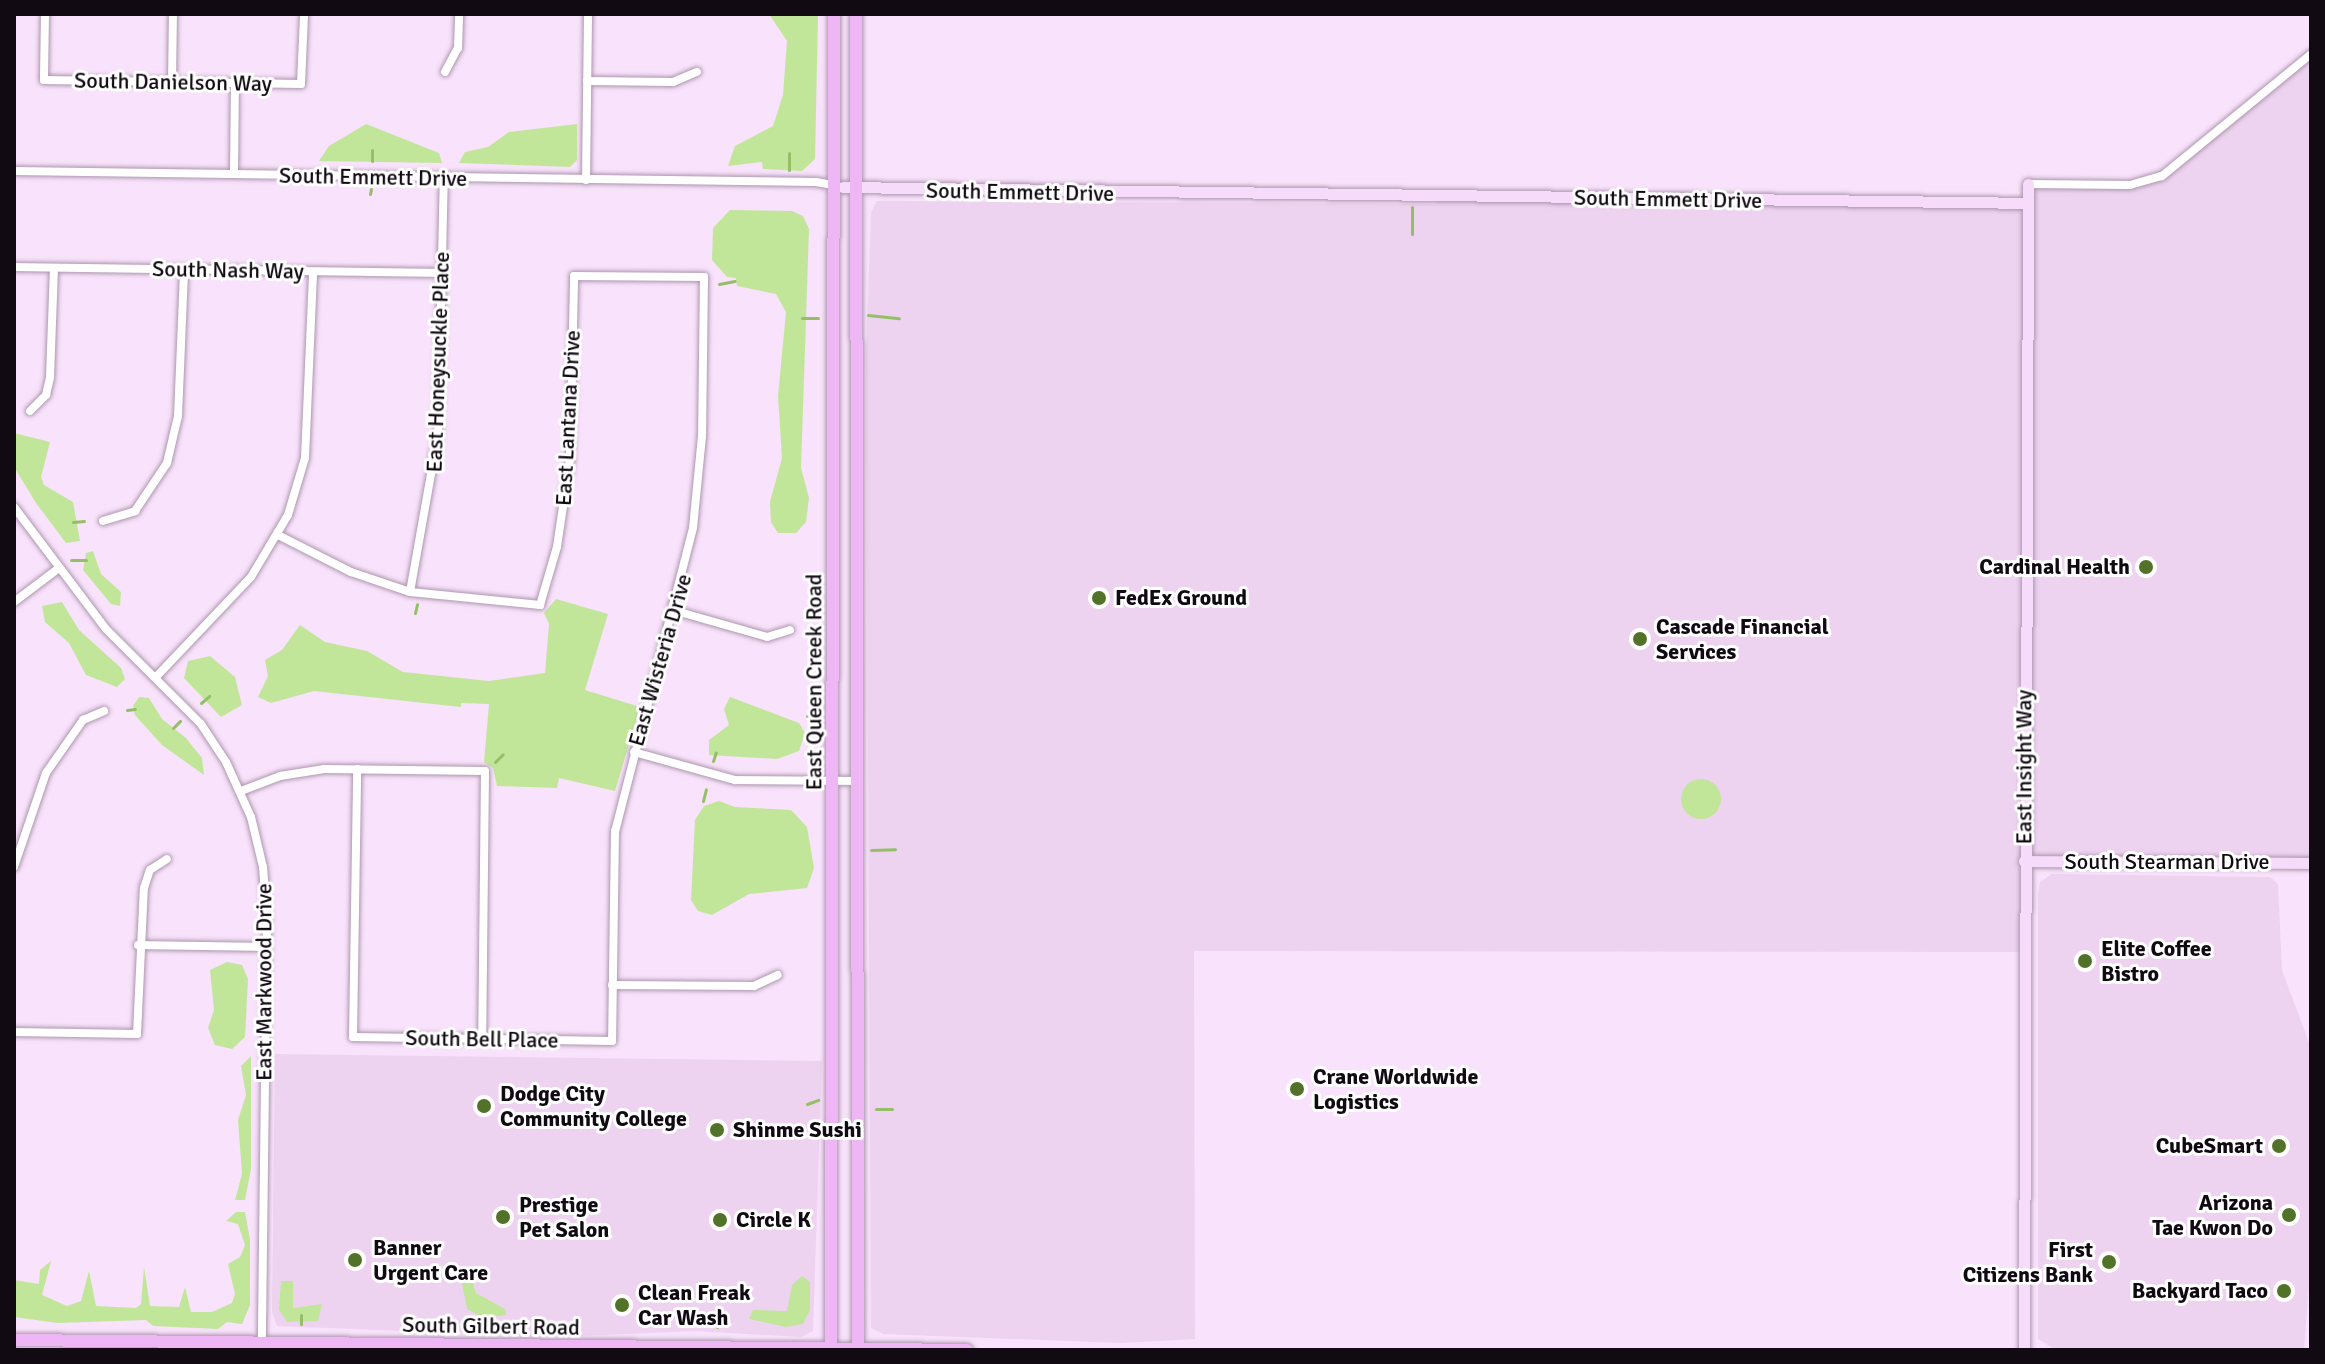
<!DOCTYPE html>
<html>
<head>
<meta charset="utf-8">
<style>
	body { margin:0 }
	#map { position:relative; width:2325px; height:1364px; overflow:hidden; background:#f9e2fb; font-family:Signika,sans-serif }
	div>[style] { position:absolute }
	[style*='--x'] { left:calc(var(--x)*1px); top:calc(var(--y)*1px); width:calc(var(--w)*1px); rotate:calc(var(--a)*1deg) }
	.built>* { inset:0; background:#eed3f1 }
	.green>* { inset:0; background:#c1e69a }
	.round { border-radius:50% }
	.stream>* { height:3px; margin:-1.5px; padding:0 1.5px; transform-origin:1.5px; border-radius:1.5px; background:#95bf67 }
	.roads { filter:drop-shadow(0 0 2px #ac97ae) drop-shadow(0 0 2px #ac97ae) }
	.street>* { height:8px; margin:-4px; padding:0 4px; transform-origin:4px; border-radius:4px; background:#fff }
	.secondary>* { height:11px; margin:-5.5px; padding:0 5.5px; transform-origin:5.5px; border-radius:5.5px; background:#f7dbfa }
	.primary>* { height:12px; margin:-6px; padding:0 6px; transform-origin:6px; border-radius:6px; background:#efb6f6 }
	.dots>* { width:22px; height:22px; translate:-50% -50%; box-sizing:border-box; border:4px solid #fff; border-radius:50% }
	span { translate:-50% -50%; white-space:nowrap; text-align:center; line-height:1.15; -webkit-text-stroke:6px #fff; paint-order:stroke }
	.street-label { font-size:22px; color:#110a12 }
	.poi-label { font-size:22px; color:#110a12; font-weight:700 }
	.right { translate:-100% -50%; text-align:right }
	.left { translate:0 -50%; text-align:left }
	.frame { position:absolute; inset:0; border:16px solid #110a12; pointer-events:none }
</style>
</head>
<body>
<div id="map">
	<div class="built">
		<i style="clip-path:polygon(2311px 54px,2311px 863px,2025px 861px,2024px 952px,1194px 951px,1195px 1339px,1120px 1343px,883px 1334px,871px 1328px,866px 355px,871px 212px,877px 201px,1435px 204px,1439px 197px,2027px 203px,2028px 184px,2130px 185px,2162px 176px)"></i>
		<i style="clip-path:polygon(2052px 874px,2270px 877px,2278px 884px,2282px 970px,2311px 1048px,2311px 1261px,2304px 1350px,2053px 1348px,2038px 1339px,2038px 894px,2040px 882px)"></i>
		<i style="clip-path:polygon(275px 1054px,822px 1061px,813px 1331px,801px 1337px,694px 1331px,554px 1337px,277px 1326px,272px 1312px)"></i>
	</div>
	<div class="green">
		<i style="clip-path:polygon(769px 14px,818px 14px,815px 159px,802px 171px,763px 169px,762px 162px,728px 166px,735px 146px,773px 126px,783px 95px,787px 41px)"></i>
		<i style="clip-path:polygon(366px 124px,439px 153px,442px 163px,319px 161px,329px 146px)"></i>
		<i style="clip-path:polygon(577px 124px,577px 160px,570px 167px,459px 163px,465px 152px,488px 147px,509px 132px)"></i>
		<i style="clip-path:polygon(730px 210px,792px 211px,803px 216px,809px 229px,801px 468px,809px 498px,806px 522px,796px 533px,778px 533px,771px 522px,770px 502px,782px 458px,778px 396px,786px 312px,776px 294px,737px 286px,736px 278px,727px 277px,712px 260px,713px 228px)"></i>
		<i style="clip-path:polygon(14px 433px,50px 442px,41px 477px,44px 485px,73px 502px,80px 541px,66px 543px,36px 503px,14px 467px)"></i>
		<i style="clip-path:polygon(93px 551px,101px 574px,121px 592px,120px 606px,111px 604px,83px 570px,86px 553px)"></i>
		<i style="clip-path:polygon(556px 599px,608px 614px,585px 690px,640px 707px,615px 791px,559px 778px,557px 788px,497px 786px,493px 768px,484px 762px,489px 704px,461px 703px,461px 707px,314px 691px,271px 703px,258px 697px,268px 676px,265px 660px,282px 650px,300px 625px,325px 642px,367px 651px,403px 672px,489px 681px,545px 673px,549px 624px,544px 613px)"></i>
		<i style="clip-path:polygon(62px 602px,79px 630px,121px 668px,125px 679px,117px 687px,86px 675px,69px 643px,45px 622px,42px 606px)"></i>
		<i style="clip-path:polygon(210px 656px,235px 677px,242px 705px,221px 717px,184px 678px,188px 661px)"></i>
		<i style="clip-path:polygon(139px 697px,149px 698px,162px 719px,186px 738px,202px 758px,204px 775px,162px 745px,135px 715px,133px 706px)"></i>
		<i style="clip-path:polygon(730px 697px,799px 723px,805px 733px,799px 751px,777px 759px,709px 755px,709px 740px,729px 725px,724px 709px)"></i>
		<i class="round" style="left:1681px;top:779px;width:40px;height:40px"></i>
		<i style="clip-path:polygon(719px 801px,735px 807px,791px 810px,807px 827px,814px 868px,807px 888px,749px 894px,712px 915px,698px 911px,691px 900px,695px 820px,704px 806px)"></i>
		<i style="clip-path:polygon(227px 962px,242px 965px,248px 979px,245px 1037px,232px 1049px,215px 1045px,208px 1028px,214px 1010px,210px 970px)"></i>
		<i style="clip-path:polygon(251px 1056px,251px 1169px,245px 1200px,235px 1200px,242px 1174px,238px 1120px,246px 1095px,241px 1066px)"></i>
		<i style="clip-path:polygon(236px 1212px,245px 1212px,250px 1240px,250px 1305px,242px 1324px,227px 1322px,218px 1329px,153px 1326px,146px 1320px,58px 1323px,14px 1317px,14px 1280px,39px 1284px,40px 1270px,51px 1261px,42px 1295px,67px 1306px,81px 1301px,89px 1271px,96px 1306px,136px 1308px,141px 1304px,144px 1267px,150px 1306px,179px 1307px,185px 1287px,191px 1312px,212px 1312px,232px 1303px,235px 1294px,228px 1264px,240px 1257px,245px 1245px,238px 1224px,226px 1221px)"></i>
		<i style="clip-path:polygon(459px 1268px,468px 1268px,476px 1293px,505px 1309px,506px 1315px,484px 1318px,467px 1309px)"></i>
		<i style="clip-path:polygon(802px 1276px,810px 1282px,810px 1310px,803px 1324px,786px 1327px,749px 1319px,753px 1310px,787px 1311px,792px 1285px)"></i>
		<i style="clip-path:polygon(281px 1281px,293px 1281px,293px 1308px,322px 1304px,318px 1321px,287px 1322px,279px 1310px)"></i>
	</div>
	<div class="stream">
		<i style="--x:789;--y:153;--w:17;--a:90"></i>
		<i style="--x:372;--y:161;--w:11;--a:-90"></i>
		<i style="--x:370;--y:194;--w:5;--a:-79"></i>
		<i style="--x:1412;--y:234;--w:27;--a:-90"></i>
		<i style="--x:719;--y:284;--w:16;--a:-11"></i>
		<i style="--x:868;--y:315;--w:31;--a:6"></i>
		<i style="--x:802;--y:318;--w:16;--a:0"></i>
		<i style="--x:14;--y:424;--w:1;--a:-90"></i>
		<i style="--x:73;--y:522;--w:11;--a:-5"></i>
		<i style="--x:71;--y:560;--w:15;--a:0"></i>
		<i style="--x:415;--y:613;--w:9;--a:-77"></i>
		<i style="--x:201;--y:703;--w:11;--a:-41"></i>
		<i style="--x:127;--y:710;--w:8;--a:-7"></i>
		<i style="--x:807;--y:716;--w:7;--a:0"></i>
		<i style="--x:173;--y:728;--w:10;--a:-45"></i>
		<i style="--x:713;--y:761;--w:9;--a:-72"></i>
		<i style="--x:495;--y:762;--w:11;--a:-45"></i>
		<i style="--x:703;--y:801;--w:12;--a:-76"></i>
		<i style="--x:871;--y:850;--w:24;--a:-2"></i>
		<i style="--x:807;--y:1104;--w:12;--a:-20"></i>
		<i style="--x:876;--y:1109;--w:16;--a:0"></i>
		<i style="--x:301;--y:1324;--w:9;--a:-90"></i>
		<i style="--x:717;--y:1327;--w:15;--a:-53"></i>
	</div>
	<div class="roads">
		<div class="street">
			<i style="--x:45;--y:14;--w:66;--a:90.9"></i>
			<i style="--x:44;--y:80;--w:257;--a:0.9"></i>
			<i style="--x:301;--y:84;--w:70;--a:-87.5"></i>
			<i style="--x:445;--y:72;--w:27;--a:-62"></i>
			<i style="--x:458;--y:48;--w:34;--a:-88"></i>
			<i style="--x:587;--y:81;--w:86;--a:0.7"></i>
			<i style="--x:673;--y:82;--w:26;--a:-23"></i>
			<i style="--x:172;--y:82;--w:68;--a:-89.2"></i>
			<i style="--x:14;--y:171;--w:802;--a:0.79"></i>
			<i style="--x:816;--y:182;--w:22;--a:10"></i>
			<i style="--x:234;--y:174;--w:91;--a:-89.4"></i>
			<i style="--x:586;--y:180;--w:166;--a:-89.3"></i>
			<i style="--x:2028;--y:184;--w:102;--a:0.6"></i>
			<i style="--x:2130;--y:185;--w:33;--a:-16"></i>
			<i style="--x:2162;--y:176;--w:193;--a:-39.3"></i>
			<i style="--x:14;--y:267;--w:428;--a:0.8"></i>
			<i style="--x:30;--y:411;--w:23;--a:-45"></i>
			<i style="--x:46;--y:395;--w:18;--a:-77"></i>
			<i style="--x:50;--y:377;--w:109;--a:-87.9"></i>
			<i style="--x:14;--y:507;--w:153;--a:53"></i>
			<i style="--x:106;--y:629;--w:134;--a:45"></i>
			<i style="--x:201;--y:724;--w:45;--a:56.7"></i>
			<i style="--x:226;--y:762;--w:60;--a:65.6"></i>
			<i style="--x:251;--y:817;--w:51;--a:76.5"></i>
			<i style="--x:263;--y:867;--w:51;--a:85.5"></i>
			<i style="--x:267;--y:918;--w:432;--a:90.7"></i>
			<i style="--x:103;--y:521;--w:34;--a:-17"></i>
			<i style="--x:135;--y:511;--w:58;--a:-56.3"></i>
			<i style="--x:167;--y:463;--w:48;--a:-76.8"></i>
			<i style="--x:178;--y:416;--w:146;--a:-87.6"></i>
			<i style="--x:278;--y:535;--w:82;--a:26.9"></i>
			<i style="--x:351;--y:572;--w:62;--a:18.7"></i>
			<i style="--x:410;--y:592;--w:131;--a:5.7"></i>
			<i style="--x:540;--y:605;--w:60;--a:-73.7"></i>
			<i style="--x:557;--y:547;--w:89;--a:-81.6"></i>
			<i style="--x:570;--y:459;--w:183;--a:-88.7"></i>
			<i style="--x:574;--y:276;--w:130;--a:0.4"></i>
			<i style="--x:704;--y:277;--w:159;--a:90.7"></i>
			<i style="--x:702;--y:436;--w:92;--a:95.6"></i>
			<i style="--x:693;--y:528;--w:313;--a:104.4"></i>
			<i style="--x:615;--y:831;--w:210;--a:90.8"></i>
			<i style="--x:612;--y:1041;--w:259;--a:-179.1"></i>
			<i style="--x:353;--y:1037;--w:268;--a:-89.1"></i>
			<i style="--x:410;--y:592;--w:159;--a:-79.9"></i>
			<i style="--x:438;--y:435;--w:257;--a:-88.7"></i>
			<i style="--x:14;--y:602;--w:56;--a:-37.1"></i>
			<i style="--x:676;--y:611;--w:95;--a:15.9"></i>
			<i style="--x:767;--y:637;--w:24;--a:-17"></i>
			<i style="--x:156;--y:677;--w:138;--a:-46.5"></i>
			<i style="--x:251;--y:577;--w:72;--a:-59.2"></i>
			<i style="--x:288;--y:515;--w:59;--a:-73.4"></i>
			<i style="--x:305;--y:458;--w:186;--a:-87.5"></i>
			<i style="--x:634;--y:752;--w:105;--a:15.5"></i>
			<i style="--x:735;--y:780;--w:122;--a:0.5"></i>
			<i style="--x:241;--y:791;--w:42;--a:-21"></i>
			<i style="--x:280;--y:776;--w:45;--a:-9"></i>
			<i style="--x:324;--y:769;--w:161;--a:0.7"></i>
			<i style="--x:485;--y:771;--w:267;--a:90.6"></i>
			<i style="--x:14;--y:867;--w:99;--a:-71.2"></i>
			<i style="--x:46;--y:773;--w:65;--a:-55.1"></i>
			<i style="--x:83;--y:720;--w:23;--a:-23"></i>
			<i style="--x:138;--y:945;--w:128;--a:0.9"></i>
			<i style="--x:612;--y:985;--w:142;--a:0.4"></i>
			<i style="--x:754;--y:986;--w:26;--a:-25"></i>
			<i style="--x:14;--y:1032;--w:123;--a:0.9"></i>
			<i style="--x:137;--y:1034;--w:146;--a:-87.3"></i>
			<i style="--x:144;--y:888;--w:19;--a:-72"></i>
			<i style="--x:150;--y:870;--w:20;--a:-33"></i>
		</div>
		<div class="secondary">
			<i style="--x:843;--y:187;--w:1185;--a:0.77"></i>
			<i style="--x:2024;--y:861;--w:287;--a:0.4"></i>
			<i style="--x:2024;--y:1350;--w:1166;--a:-89.8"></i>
		</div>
		<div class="primary">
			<i style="--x:856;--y:14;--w:1336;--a:89.91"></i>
			<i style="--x:14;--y:1340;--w:953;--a:0.6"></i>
			<i style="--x:831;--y:1350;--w:1336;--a:-89.87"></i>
		</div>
	</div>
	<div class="dots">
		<i style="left:2146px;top:567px;background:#527229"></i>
		<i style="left:1099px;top:598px;background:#527229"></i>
		<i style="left:1640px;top:639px;background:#527229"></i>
		<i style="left:2085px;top:961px;background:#527229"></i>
		<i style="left:1297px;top:1089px;background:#527229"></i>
		<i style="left:484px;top:1106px;background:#527229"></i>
		<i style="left:717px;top:1130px;background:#527229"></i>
		<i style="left:2279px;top:1146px;background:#527229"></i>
		<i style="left:2289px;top:1215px;background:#527229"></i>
		<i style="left:503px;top:1217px;background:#527229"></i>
		<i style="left:720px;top:1220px;background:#527229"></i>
		<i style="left:355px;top:1260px;background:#527229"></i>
		<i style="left:2109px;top:1262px;background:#527229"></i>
		<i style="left:2284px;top:1291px;background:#527229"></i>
		<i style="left:622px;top:1305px;background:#527229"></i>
	</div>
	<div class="street-label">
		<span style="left:173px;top:82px;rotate:1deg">South Danielson Way</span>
		<span style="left:373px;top:177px;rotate:1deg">South Emmett Drive</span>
		<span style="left:1020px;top:192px;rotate:1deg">South Emmett Drive</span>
		<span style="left:1668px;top:199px;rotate:1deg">South Emmett Drive</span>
		<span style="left:228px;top:270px;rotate:1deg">South Nash Way</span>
		<span style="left:438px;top:362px;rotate:-88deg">East Honeysuckle Place</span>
		<span style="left:568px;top:418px;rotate:-87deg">East Lantana Drive</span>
		<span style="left:660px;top:660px;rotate:-74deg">East Wisteria Drive</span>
		<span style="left:814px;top:682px;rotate:-90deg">East Queen Creek Road</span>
		<span style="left:2024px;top:767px;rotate:-90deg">East Insight Way</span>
		<span style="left:2167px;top:862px">South Stearman Drive</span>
		<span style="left:264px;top:982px;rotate:-90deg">East Markwood Drive</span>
		<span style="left:482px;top:1039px;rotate:1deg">South Bell Place</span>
		<span style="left:491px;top:1326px;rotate:1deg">South Gilbert Road</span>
	</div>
	<div class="poi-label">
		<span class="right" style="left:2130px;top:567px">Cardinal Health</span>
		<span class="left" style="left:1115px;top:598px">FedEx Ground</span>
		<span class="left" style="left:1656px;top:639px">Cascade Financial<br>Services</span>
		<span class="left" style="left:2101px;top:961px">Elite Coffee<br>Bistro</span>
		<span class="left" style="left:1313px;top:1089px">Crane Worldwide<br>Logistics</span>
		<span class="left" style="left:500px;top:1106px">Dodge City<br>Community College</span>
		<span class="left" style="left:733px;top:1130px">Shinme Sushi</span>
		<span class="right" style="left:2263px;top:1146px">CubeSmart</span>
		<span class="right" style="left:2273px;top:1215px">Arizona<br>Tae Kwon Do</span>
		<span class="left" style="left:519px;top:1217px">Prestige<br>Pet Salon</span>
		<span class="left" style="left:736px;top:1220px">Circle K</span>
		<span class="left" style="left:373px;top:1260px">Banner<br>Urgent Care</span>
		<span class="right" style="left:2093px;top:1262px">First<br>Citizens Bank</span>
		<span class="right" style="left:2268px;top:1291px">Backyard Taco</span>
		<span class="left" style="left:638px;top:1305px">Clean Freak<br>Car Wash</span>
	</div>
	<div class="frame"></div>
</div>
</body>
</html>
